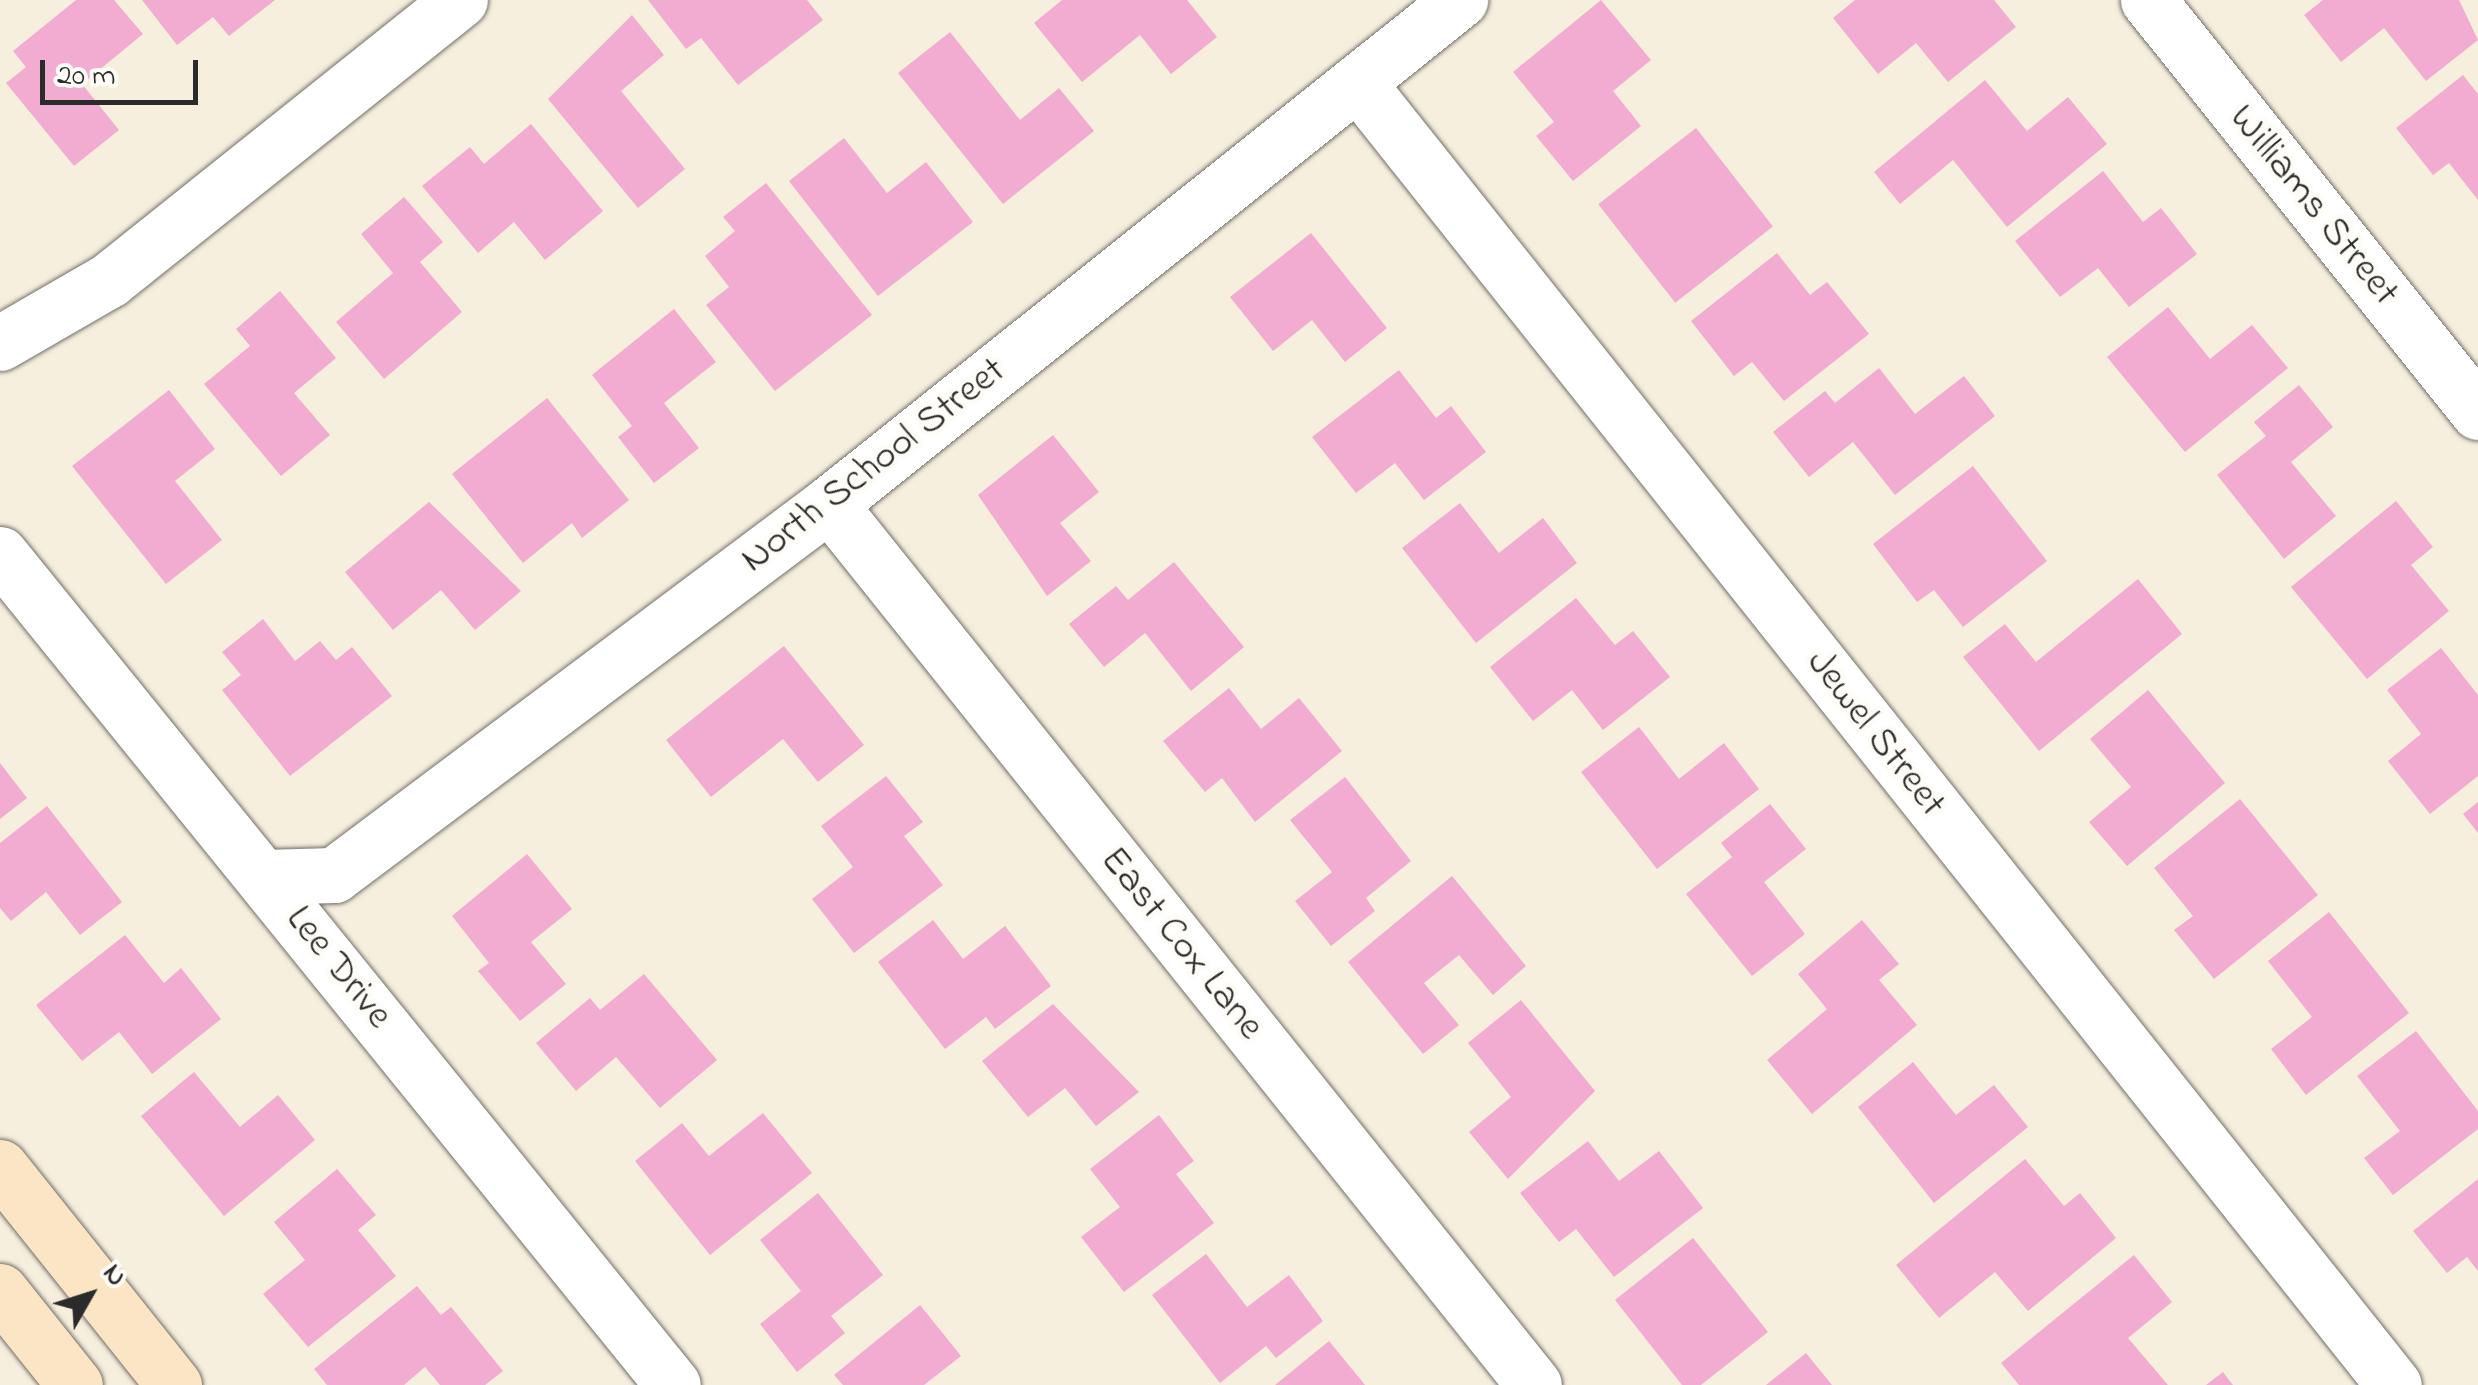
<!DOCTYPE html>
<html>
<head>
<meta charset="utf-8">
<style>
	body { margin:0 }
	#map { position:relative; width:2478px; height:1385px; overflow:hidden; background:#f7efde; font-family:"Indie Flower",sans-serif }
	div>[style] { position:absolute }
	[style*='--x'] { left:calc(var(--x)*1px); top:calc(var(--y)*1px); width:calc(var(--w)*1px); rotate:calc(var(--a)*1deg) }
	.building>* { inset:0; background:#f2abd1; transform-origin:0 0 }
	.roads { filter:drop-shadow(0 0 2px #72706a) drop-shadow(0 0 2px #72706a) }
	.street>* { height:55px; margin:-27.5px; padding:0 27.5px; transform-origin:27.5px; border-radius:27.5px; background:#fff }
	.secondary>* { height:55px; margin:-27.5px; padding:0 27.5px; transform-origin:27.5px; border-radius:27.5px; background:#fce5c4 }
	span { translate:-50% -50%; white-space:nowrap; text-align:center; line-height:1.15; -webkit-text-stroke:10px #fdfcf7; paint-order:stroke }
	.street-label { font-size:40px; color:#2b2b2b }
	.north { position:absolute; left:40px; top:1245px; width:100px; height:100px; -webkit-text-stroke:8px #fdfcf7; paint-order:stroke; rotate:51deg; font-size:28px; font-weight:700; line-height:40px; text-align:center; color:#2b2b2b }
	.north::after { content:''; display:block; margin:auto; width:35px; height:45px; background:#2b2b2b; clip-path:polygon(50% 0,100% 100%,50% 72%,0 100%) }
	.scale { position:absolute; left:40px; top:60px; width:158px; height:45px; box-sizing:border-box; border:5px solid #2b2b2b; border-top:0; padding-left:12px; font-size:30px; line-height:35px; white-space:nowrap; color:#2b2b2b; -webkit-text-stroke:8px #fdfcf7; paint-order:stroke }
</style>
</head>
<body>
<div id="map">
	<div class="building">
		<i style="clip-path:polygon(76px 0,114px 0,143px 34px,82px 84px,119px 130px,74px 166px,6px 83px,26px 67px,13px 51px)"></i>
		<i style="clip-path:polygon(142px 0,275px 0,229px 36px,213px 17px,177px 45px)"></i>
		<i style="clip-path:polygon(648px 0,807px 0,823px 20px,738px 85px,701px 38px,686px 49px)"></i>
		<i style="clip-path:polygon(1062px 0,1187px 0,1217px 37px,1171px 74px,1140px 35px,1082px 82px,1034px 23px)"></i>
		<i style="clip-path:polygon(1601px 0,1651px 60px,1613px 91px,1641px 126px,1573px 181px,1536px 136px,1554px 122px,1513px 72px)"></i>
		<i style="clip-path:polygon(1855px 0,1994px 0,2016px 27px,1948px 82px,1916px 43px,1878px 74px,1833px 18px)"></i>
		<i style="clip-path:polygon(2323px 0,2459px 0,2478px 40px,2426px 81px,2384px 28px,2341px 62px,2304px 15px)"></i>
		<i style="clip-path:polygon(632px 15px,664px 55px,621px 91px,685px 169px,638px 208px,548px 99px)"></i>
		<i style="clip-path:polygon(950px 32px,1020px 120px,1059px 88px,1094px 131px,1003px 204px,898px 73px)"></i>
		<i style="clip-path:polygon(2463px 75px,2478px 94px,2478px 200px,2449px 163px,2433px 175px,2396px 128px)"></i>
		<i style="clip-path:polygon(1985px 80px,2027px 131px,2068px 97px,2107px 144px,2007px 227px,1953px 160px,1900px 204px,1874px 172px)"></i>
		<i style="clip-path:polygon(531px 124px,603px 211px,545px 260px,514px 222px,478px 253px,422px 186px,470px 147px,484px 164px)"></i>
		<i style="left:1696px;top:128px;width:125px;height:124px;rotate:52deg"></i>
		<i style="clip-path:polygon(844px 138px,887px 193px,926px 162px,973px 222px,878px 296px,789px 181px)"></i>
		<i style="clip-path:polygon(2103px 171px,2143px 222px,2161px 208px,2197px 254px,2129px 307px,2098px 268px,2060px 297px,2015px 241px)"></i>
		<i style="clip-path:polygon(766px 183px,872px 315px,775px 391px,706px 305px,729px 287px,705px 256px,735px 231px,723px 217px)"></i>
		<i style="clip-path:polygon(404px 197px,443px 242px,420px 262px,462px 312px,384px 379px,336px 322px,393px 273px,361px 234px)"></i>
		<i style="clip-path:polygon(1311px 233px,1387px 328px,1345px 362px,1312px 320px,1273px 351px,1230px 297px)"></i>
		<i style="clip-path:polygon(1777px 253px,1810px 295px,1827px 282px,1869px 334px,1784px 401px,1752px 362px,1734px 376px,1691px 321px)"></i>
		<i style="clip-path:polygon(280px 291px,336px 358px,294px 393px,330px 435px,281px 476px,204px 384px,250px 346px,236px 329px)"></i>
		<i style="clip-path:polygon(2168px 307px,2210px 359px,2252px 325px,2288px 368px,2185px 452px,2107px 357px)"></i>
		<i style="clip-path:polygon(674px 309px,716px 362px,664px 403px,699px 448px,654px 483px,618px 437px,632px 426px,592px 375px)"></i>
		<i style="clip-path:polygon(1879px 368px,1915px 414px,1964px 376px,1995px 416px,1895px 495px,1853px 442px,1809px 477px,1773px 432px,1825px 391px,1835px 403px)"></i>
		<i style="clip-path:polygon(1399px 370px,1436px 418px,1451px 406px,1486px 452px,1424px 500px,1395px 463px,1356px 493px,1312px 437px)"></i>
		<i style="clip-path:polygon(2299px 385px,2333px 427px,2291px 462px,2336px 516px,2284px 559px,2217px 475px,2266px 436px,2254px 422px)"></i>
		<i style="clip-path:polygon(169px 390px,215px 449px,175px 481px,222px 540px,166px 584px,72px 466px)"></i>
		<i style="clip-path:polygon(547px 398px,629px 500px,582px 538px,572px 523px,523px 563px,452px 474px)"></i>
		<i style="clip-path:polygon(1053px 435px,1099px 492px,1060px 523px,1091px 561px,1047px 596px,978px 495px)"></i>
		<i style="clip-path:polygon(1973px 466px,2047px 561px,1963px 627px,1934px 590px,1917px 602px,1873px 544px)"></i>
		<i style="clip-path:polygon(2396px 501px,2433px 547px,2411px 565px,2449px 611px,2367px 679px,2291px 587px)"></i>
		<i style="clip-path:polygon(429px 502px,521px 591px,475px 630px,441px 590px,393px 630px,345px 572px)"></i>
		<i style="clip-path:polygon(1460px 503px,1499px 553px,1543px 518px,1577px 563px,1476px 643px,1402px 548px)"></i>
		<i style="clip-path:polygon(1174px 562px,1244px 647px,1191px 691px,1145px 633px,1104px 667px,1069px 624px,1116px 586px,1128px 600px)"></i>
		<i style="clip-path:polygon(2138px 579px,2182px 634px,2039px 751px,1963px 657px,2005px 624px,2036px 662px)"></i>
		<i style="clip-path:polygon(1576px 598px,1615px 645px,1633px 631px,1670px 677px,1603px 730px,1572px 690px,1533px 721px,1490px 667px)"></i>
		<i style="clip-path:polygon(263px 619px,295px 661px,320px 641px,336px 660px,352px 647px,392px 696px,290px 776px,222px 690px,241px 675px,222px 652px)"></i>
		<i style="clip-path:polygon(784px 646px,864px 745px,818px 782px,783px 739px,711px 797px,666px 740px)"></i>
		<i style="clip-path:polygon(2441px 648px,2478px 695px,2478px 776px,2430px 814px,2388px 761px,2421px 734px,2387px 690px)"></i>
		<i style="clip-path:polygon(1229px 688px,1261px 729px,1299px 698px,1342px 751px,1255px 822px,1222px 778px,1205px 792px,1163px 741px)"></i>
		<i style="clip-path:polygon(2148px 690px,2225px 783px,2127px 866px,2089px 822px,2131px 787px,2090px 739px)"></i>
		<i style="clip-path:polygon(1639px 727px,1679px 779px,1724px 743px,1759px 789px,1657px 869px,1581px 772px)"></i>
		<i style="clip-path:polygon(0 763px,27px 798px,0 819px)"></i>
		<i style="clip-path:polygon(886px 776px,923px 822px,904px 836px,943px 885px,854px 953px,812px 899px,853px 867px,821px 826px)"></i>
		<i style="clip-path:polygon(1345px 777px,1411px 861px,1366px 898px,1375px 911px,1331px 946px,1295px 901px,1332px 872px,1290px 820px)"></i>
		<i style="clip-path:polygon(2240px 799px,2318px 895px,2214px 979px,2174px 930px,2193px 916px,2154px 868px)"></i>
		<i style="clip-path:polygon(2478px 802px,2478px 833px,2463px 814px)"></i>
		<i style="clip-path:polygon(1770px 804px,1806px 849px,1764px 882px,1805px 934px,1752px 976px,1686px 894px,1732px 857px,1721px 843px)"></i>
		<i style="clip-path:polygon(47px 806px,122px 902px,80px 935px,46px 892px,11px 921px,0 908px,0 843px)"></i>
		<i style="clip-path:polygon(527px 854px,572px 909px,531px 942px,566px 984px,520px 1021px,478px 971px,489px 963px,452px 916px)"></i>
		<i style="clip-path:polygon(1452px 876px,1526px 966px,1493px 995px,1459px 955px,1424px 983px,1459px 1025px,1423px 1054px,1348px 962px)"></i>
		<i style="clip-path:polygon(2329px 912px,2409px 1013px,2306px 1095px,2271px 1049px,2312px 1017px,2268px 961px)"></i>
		<i style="clip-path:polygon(933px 920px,963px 959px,1005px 926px,1051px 986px,995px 1029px,986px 1017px,945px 1049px,878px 962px)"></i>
		<i style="clip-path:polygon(1862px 920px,1899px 964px,1879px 980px,1917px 1025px,1812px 1114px,1767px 1060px,1827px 1009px,1798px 974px)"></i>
		<i style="clip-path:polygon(125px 935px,164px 983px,181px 968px,221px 1019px,152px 1074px,119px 1032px,82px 1061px,36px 1005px)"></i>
		<i style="clip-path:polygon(644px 974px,717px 1060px,660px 1108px,616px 1057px,576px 1091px,536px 1043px,590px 998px,600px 1010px)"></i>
		<i style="clip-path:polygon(1521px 1000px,1595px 1091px,1508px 1179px,1469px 1132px,1511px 1097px,1468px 1043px)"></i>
		<i style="clip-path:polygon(1053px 1004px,1139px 1092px,1096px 1126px,1065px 1088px,1028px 1117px,982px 1061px)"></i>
		<i style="clip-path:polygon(2416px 1031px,2478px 1111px,2478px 1129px,2393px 1195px,2364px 1158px,2400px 1131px,2357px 1076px)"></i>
		<i style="clip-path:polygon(1913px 1062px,1956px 1115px,1994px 1085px,2028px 1127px,1934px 1203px,1858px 1107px)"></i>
		<i style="clip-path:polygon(194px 1072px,240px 1127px,278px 1095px,315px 1140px,224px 1216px,141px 1116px)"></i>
		<i style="clip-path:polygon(763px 1113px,812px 1173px,710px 1255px,635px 1161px,682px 1123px,709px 1156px)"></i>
		<i style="clip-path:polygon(1159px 1115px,1194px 1161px,1176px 1174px,1214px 1223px,1124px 1292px,1081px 1237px,1120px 1207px,1090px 1169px)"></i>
		<i style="clip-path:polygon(1588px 1141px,1619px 1181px,1659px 1151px,1703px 1208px,1614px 1277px,1576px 1229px,1559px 1242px,1520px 1193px)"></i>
		<i style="clip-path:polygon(2025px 1159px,2064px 1206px,2080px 1193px,2116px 1238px,2028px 1311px,1995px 1272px,1939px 1318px,1896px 1265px)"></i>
		<i style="clip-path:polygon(337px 1169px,376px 1215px,358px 1230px,396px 1276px,308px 1347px,263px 1294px,305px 1260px,274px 1222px)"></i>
		<i style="clip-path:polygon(2478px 1179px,2478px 1271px,2467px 1257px,2447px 1273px,2413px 1231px)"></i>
		<i style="clip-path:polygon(818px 1193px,883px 1275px,831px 1316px,845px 1333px,797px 1372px,760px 1324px,801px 1291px,760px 1240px)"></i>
		<i style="clip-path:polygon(1693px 1238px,1768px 1332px,1701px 1385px,1682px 1385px,1615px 1300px)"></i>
		<i style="clip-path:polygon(1206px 1254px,1247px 1307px,1289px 1275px,1323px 1321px,1276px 1358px,1266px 1346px,1220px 1383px,1152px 1295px)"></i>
		<i style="clip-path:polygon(2134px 1255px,2172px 1302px,2128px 1338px,2168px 1385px,2019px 1385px,2001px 1363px)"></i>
		<i style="clip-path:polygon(417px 1286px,441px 1315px,451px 1307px,503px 1371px,485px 1385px,440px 1385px,425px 1367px,404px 1385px,327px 1385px,314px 1369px)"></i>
		<i style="clip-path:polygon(920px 1305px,961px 1356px,924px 1385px,843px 1385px,834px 1375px)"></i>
		<i style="clip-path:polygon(1329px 1341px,1365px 1385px,1275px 1385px)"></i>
		<i style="clip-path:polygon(1806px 1353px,1832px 1385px,1766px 1385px)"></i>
		<i style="clip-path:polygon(2223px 1372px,2233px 1385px,2206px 1385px)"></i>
	</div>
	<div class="roads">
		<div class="street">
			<i style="--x:2148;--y:0;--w:528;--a:51.31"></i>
			<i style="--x:1357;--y:82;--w:1665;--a:51.49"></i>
			<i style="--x:0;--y:343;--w:126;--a:-30"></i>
			<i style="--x:109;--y:280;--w:449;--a:-38.6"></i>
			<i style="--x:829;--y:504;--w:1128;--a:51.33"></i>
			<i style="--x:0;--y:554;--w:1069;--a:51"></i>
			<i style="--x:264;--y:877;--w:70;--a:-1.6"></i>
			<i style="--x:334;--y:875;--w:619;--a:-36.85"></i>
			<i style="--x:829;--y:504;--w:808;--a:-38.62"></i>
		</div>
		<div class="secondary">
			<i style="--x:0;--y:1167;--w:279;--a:51.4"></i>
			<i style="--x:0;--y:1291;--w:120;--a:51.4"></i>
		</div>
	</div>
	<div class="street-label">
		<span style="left:2313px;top:206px;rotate:51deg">Williams Street</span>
		<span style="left:874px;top:466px;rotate:-38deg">North School Street</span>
		<span style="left:1875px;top:734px;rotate:52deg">Jewel Street</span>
		<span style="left:1181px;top:944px;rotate:51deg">East Cox Lane</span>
		<span style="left:338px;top:968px;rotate:51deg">Lee Drive</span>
	</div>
	<div class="north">N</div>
	<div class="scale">20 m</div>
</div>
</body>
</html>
